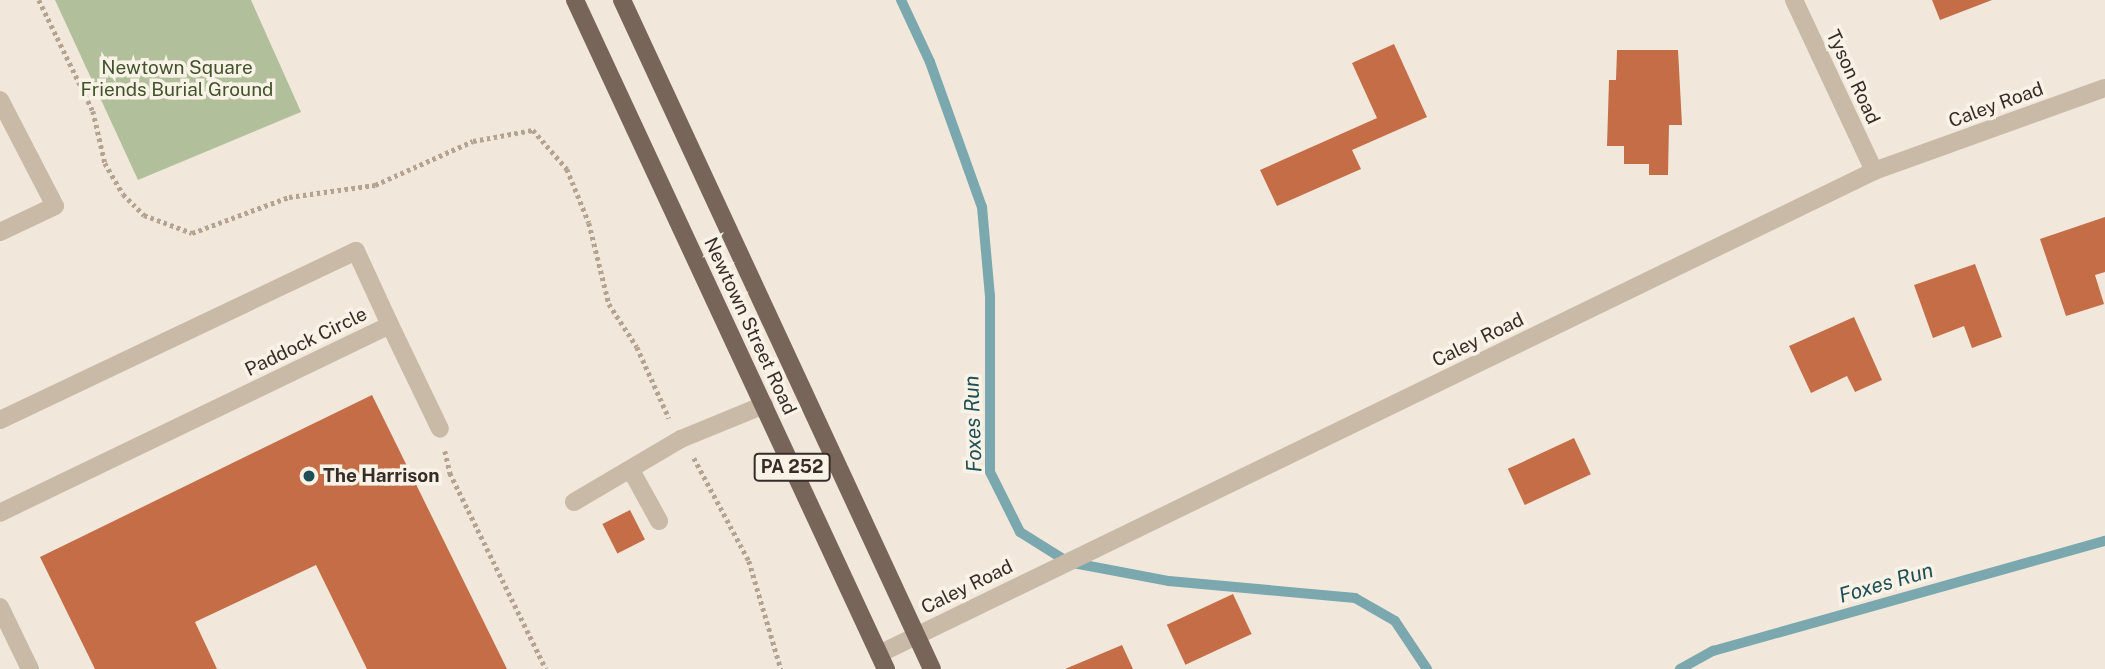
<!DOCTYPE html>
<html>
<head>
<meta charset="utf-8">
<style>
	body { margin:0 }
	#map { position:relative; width:2105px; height:669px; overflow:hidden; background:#f1e8db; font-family:"Public Sans",sans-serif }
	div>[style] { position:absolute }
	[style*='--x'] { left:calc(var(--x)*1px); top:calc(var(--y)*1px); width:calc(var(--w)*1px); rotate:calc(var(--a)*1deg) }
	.green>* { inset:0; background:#b1c09b }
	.stream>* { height:10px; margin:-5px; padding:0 5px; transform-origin:5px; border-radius:5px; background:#7aa8ae }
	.building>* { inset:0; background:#c46d46; transform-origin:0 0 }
	.path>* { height:4.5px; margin-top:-2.25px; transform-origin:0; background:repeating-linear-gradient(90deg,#b5a391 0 3.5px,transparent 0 7px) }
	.minor>* { height:18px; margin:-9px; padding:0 9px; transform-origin:9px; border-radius:9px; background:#c9b9a7 }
	.major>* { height:18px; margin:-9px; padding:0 9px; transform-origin:9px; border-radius:9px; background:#786559 }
	.dots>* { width:19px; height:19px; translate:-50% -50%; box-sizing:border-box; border:4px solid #f9f2e7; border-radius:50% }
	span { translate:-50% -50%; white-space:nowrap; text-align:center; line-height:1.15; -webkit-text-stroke:7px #f9f2e7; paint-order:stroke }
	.shield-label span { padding:2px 5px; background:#f9f2e7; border:2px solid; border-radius:5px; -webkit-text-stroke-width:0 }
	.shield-label { font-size:18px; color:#362d28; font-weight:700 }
	.park-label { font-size:19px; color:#42542c }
	.street-label { font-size:19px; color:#362d28 }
	.poi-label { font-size:19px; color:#362d28; font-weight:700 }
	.left { translate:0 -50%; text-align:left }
	.water-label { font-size:21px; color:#1e4f57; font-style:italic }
</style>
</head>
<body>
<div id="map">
	<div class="green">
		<i style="clip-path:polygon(55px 0,251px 0,301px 112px,138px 180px)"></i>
	</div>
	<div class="stream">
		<i style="--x:901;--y:0;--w:68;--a:64.9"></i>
		<i style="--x:930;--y:62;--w:154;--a:70.3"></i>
		<i style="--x:982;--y:207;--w:89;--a:84.9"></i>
		<i style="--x:990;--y:296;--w:176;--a:90"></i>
		<i style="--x:990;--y:472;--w:67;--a:63.4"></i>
		<i style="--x:1020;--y:532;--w:57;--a:32"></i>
		<i style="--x:1068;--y:562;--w:103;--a:10.7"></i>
		<i style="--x:1169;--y:581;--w:187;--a:5.2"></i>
		<i style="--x:1355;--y:598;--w:46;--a:29.9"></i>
		<i style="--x:1395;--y:621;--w:58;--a:56.3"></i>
		<i style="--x:1680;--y:669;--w:38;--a:-29"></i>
		<i style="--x:1713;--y:651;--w:407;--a:-15.7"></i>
	</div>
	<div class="building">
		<i style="clip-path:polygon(1932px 0,1992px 0,1940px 20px)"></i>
		<i style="clip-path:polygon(1394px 44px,1427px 117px,1352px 150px,1361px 169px,1277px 206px,1260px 170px,1377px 118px,1352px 63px)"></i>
		<i style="clip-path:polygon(1617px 50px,1678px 50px,1682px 125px,1669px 125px,1668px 175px,1649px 175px,1649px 164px,1624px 164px,1624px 146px,1607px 146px,1609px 80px,1616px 80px)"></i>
		<i style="clip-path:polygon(2105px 217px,2105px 272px,2095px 275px,2104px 304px,2066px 316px,2040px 239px)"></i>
		<i style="clip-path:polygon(1975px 264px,2002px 337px,1972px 348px,1964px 326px,1933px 338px,1914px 285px)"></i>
		<i style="clip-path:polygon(1854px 317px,1882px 380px,1855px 392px,1847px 376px,1811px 393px,1789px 346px)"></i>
		<i style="clip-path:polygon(372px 395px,507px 669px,367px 669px,316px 565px,195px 622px,217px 669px,95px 669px,40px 557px)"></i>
		<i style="left:1574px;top:438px;width:40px;height:73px;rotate:65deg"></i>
		<i style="left:630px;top:510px;width:33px;height:31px;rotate:63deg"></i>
		<i style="left:1233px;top:594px;width:44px;height:73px;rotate:65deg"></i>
		<i style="clip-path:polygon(1122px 645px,1133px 669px,1065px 669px)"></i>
	</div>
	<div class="path">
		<i style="--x:39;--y:0;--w:123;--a:64.1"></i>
		<i style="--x:93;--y:111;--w:53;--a:77"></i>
		<i style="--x:105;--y:163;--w:36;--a:60"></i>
		<i style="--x:123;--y:194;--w:30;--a:45"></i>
		<i style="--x:144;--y:215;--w:51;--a:20.6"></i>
		<i style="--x:192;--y:233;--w:103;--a:-20.4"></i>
		<i style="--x:289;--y:197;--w:87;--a:-7.9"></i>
		<i style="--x:375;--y:185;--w:107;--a:-24.2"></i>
		<i style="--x:473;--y:141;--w:61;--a:-10.4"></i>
		<i style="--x:533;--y:130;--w:52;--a:48.9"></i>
		<i style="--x:567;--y:169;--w:58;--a:67.8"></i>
		<i style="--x:589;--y:223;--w:83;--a:76.1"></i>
		<i style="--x:609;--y:304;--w:51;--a:56.9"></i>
		<i style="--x:637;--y:347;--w:78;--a:65.7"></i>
		<i style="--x:445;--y:451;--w:23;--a:77"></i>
		<i style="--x:450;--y:473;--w:218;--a:63.9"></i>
		<i style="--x:694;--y:458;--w:117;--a:61.9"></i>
		<i style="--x:749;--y:561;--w:113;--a:73.5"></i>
	</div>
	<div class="minor">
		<i style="--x:1794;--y:0;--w:189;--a:64.9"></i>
		<i style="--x:0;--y:100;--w:119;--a:62.6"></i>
		<i style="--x:55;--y:206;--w:61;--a:154.7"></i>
		<i style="--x:390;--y:325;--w:115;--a:64.3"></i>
		<i style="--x:0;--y:420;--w:394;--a:-25.4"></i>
		<i style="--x:356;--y:251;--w:81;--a:65.3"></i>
		<i style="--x:390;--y:325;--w:433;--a:154.3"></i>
		<i style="--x:632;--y:472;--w:56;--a:61.1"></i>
		<i style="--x:574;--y:502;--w:124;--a:-30.5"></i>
		<i style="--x:681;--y:439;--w:90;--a:-22.3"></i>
		<i style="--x:0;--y:607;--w:69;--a:64.2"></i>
		<i style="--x:879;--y:654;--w:1106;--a:-25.89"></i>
		<i style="--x:1874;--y:171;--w:245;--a:-19.8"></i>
	</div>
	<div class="major">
		<i style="--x:575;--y:0;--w:738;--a:65.07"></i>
		<i style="--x:622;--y:0;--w:737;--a:65.14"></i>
	</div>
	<div class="dots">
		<i style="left:309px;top:476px;background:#1e4f57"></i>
	</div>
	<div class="shield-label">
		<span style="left:792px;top:467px">PA 252</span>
	</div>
	<div class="park-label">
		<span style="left:177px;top:79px">Newtown Square<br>Friends Burial Ground</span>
	</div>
	<div class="street-label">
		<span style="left:1853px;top:77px;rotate:65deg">Tyson Road</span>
		<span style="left:1996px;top:105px;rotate:-20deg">Caley Road</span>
		<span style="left:750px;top:326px;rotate:65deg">Newtown Street Road</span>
		<span style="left:1478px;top:340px;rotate:-26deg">Caley Road</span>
		<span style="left:306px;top:342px;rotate:-26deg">Paddock Circle</span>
		<span style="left:967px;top:587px;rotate:-26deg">Caley Road</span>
	</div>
	<div class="poi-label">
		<span class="left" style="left:323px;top:476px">The Harrison</span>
	</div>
	<div class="water-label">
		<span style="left:973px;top:424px;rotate:-92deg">Foxes Run</span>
		<span style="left:1886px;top:583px;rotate:-16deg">Foxes Run</span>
	</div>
</div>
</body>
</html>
